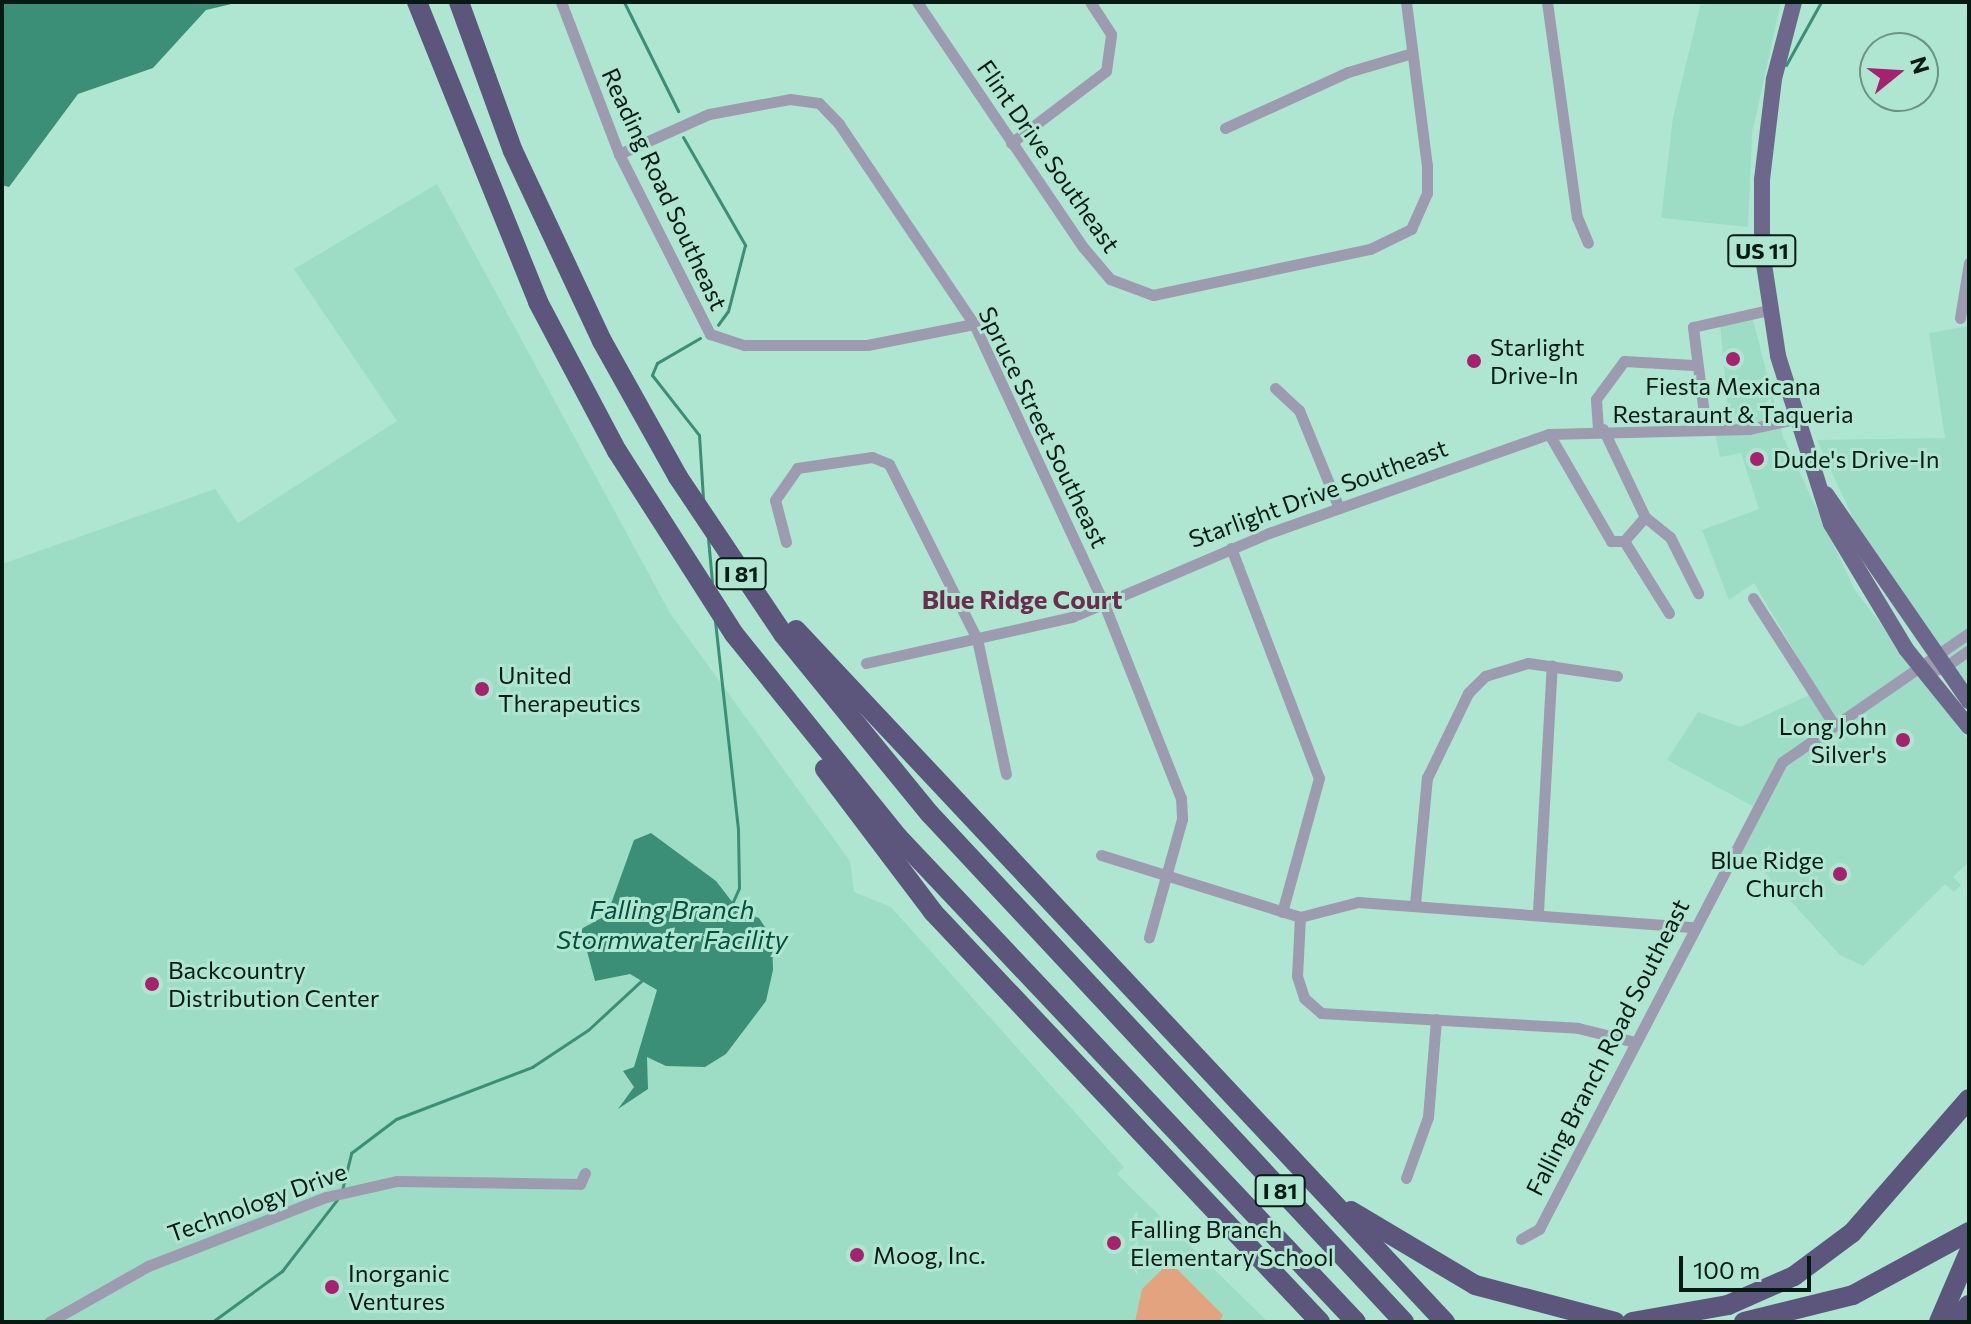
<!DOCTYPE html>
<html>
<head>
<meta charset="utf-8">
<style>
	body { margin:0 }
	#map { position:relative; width:1971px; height:1324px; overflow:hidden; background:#afe6d2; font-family:Commissioner,sans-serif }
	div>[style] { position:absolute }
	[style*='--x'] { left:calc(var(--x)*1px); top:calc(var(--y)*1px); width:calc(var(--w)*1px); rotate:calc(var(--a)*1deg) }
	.built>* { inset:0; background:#9dddc6 }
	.green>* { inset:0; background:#e3a37e }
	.water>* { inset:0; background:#3a8f76 }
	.stream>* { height:3px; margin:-1.5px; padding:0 1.5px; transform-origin:1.5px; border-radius:1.5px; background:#3a8f76 }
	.minor>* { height:11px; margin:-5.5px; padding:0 5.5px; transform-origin:5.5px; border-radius:5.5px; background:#9d9baf }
	.primary>* { height:16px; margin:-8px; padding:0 8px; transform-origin:8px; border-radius:8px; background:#6d688b }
	.motorway>* { height:20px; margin:-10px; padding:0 10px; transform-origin:10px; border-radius:10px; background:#5c567d }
	.dots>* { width:22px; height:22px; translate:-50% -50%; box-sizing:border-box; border:4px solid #afe6d2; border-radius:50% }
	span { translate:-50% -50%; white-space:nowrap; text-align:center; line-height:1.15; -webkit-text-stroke:6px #afe6d2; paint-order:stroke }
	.shield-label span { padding:2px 6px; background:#afe6d2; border:2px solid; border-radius:6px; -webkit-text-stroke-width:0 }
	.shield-label { font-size:22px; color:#051a13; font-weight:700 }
	.street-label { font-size:24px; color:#051a13 }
	.poi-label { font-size:24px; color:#051a13 }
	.left { translate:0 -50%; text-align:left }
	.right { translate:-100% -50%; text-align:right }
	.neighbourhood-label { font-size:26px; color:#6c2c4d; font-weight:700 }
	.water-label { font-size:26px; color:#054f3d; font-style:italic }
	.frame { position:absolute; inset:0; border:4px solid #051a13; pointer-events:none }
	.north { position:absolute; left:1859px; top:32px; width:80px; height:80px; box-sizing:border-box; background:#afe6d2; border:2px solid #6b9486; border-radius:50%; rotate:72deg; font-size:22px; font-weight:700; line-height:32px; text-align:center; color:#051a13 }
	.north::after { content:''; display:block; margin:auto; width:28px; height:36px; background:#a6226e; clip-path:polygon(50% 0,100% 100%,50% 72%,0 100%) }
	.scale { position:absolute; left:1679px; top:1256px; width:132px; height:36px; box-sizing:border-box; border:4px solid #051a13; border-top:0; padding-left:10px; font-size:24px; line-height:28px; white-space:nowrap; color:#051a13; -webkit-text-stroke:6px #afe6d2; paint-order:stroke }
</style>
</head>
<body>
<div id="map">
	<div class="built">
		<i style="clip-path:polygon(1701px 2px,1781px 2px,1752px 134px,1748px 227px,1661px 218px,1673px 118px)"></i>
		<i style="clip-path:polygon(437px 184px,670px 613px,850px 861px,854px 892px,891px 907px,1124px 1167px,1117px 1174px,1268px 1322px,2px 1322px,2px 564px,215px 489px,238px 523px,397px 421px,294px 269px)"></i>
		<i style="clip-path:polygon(1753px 319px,1783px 437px,1855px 590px,1969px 741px,1969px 861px,1953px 877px,1961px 885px,1954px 892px,1945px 884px,1863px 966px,1840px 955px,1764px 872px,1733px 860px,1758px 809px,1667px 760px,1698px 712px,1740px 727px,1818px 691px,1754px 583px,1729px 600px,1702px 530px,1759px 509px,1741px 453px,1720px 457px,1715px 433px,1730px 433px,1720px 323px)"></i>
		<i style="clip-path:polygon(1969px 326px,1969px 686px,1923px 631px,1858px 529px,1817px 440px,1945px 438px,1929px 333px)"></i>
	</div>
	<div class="green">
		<i style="clip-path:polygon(1170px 1262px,1223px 1315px,1219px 1322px,1135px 1322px,1142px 1289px)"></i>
	</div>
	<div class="water">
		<i style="clip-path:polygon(2px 2px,240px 2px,206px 10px,153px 68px,78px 94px,9px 187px,2px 185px)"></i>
		<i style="clip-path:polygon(651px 833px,716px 881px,740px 912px,759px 918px,772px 938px,773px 970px,766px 1001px,726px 1054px,705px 1067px,666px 1066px,647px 1057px,648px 1089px,618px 1109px,634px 1087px,623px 1071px,634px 1067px,657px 990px,630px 974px,595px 981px,581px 929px,607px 915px,634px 840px)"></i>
	</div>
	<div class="stream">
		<i style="--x:624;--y:2;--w:122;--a:63.6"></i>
		<i style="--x:1786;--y:65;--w:72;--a:-60.9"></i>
		<i style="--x:683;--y:137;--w:125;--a:60.1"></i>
		<i style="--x:745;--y:245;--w:68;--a:104.4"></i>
		<i style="--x:728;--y:311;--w:17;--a:126"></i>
		<i style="--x:700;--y:338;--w:50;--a:149.8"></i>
		<i style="--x:657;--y:363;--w:13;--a:113"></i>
		<i style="--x:652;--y:375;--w:76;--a:51.9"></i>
		<i style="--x:699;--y:435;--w:63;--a:86.4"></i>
		<i style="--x:708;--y:538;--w:44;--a:84.8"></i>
		<i style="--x:715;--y:621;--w:210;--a:83.7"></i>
		<i style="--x:738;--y:830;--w:58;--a:89"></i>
		<i style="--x:739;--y:888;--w:20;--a:114"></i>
		<i style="--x:342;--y:1190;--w:38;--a:-76"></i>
		<i style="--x:351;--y:1153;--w:56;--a:-37.1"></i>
		<i style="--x:396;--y:1119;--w:146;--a:-20.9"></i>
		<i style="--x:532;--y:1067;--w:67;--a:-33.5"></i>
		<i style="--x:588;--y:1030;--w:75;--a:-42.8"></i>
		<i style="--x:212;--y:1322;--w:87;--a:-36.1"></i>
		<i style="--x:282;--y:1271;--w:93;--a:-52.4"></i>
	</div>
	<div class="minor">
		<i style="--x:561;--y:2;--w:163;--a:69.1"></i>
		<i style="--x:619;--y:154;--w:202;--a:63.2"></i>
		<i style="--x:710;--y:334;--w:36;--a:18"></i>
		<i style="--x:744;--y:345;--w:123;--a:0"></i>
		<i style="--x:867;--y:345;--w:109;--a:-11.1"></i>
		<i style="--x:917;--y:2;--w:296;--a:55.9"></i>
		<i style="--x:1083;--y:247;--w:42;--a:49.8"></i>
		<i style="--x:1110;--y:279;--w:46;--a:20.4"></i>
		<i style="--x:1153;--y:295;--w:222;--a:-12"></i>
		<i style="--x:1370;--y:249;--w:46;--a:-26"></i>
		<i style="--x:1411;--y:229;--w:39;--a:-66"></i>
		<i style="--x:1427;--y:193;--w:27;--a:-90"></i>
		<i style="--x:1427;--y:166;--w:165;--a:-97.3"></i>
		<i style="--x:1547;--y:2;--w:217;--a:82.1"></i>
		<i style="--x:1577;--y:217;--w:28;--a:67"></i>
		<i style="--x:1225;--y:128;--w:135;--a:-24.5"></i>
		<i style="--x:1348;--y:72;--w:67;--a:-16.5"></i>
		<i style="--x:1011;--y:143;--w:119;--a:-37.2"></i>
		<i style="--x:1106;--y:71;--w:37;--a:-82"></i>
		<i style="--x:1111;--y:34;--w:38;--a:-123"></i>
		<i style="--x:619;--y:154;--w:98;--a:-24"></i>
		<i style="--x:709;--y:114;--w:82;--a:-10.5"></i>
		<i style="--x:790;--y:99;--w:29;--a:8"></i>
		<i style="--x:819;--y:103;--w:29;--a:46"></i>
		<i style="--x:839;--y:124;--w:241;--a:56"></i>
		<i style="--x:974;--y:324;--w:309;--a:65.1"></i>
		<i style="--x:1104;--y:604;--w:209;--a:68.4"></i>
		<i style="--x:1181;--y:798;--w:21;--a:87"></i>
		<i style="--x:1182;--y:819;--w:123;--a:105.6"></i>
		<i style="--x:1960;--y:318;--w:56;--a:-80.7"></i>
		<i style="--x:1275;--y:388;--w:33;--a:43"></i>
		<i style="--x:1299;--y:410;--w:106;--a:67.8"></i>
		<i style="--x:1598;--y:429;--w:30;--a:-94"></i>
		<i style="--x:1596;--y:399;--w:47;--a:-53.6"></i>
		<i style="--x:1624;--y:361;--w:69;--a:3.3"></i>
		<i style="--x:1603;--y:429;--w:98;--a:64.5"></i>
		<i style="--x:1645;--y:517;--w:32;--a:39"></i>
		<i style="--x:1670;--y:537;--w:63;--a:63.4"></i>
		<i style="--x:1706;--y:429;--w:103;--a:-97.3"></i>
		<i style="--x:1693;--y:327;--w:78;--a:-12.6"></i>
		<i style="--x:1549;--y:434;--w:124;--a:59.9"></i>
		<i style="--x:1611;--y:541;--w:13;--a:0"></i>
		<i style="--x:1624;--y:541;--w:85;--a:58"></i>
		<i style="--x:1624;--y:541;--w:32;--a:-49"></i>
		<i style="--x:786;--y:542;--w:43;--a:-104.7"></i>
		<i style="--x:775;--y:500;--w:39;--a:-55"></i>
		<i style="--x:797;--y:468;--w:76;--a:-8.3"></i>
		<i style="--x:872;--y:457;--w:18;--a:22"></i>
		<i style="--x:889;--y:464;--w:196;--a:63.3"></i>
		<i style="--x:977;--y:639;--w:138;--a:77.9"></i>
		<i style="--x:1231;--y:548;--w:246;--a:69.1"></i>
		<i style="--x:1319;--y:778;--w:139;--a:105.4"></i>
		<i style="--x:1753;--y:598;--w:148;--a:57.4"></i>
		<i style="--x:866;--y:663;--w:211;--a:-12.6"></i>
		<i style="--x:1072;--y:617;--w:214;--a:-23.1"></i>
		<i style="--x:1269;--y:533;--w:297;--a:-19.5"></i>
		<i style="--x:1549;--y:434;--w:200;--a:-1.4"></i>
		<i style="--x:1749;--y:429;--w:47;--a:-12.3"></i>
		<i style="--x:1922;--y:670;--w:20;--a:-3"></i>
		<i style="--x:1942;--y:669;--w:33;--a:-35"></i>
		<i style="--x:1101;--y:855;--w:208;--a:17.3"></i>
		<i style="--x:1300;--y:917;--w:60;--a:-14.5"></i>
		<i style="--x:1358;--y:902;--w:337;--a:4.3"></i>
		<i style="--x:1415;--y:904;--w:127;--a:-84.6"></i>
		<i style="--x:1427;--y:778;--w:94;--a:-64.2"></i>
		<i style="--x:1468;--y:693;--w:24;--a:-45"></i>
		<i style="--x:1485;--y:676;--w:45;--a:-16.8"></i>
		<i style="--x:1528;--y:663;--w:90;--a:8.3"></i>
		<i style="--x:1538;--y:912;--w:247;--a:-86.8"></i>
		<i style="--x:1300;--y:917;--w:59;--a:92.9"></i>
		<i style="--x:1297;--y:976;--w:23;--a:72"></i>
		<i style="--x:1304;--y:998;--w:23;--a:41"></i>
		<i style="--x:1321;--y:1013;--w:257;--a:3.3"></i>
		<i style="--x:1578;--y:1028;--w:59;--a:13.8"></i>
		<i style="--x:1406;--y:1178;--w:65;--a:-70.2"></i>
		<i style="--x:1428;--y:1117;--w:98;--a:-85.3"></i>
		<i style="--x:1521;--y:1239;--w:21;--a:-29"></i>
		<i style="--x:1539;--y:1229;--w:526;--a:-62.51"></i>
		<i style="--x:1782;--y:762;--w:227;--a:-34.6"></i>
		<i style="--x:49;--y:1322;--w:114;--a:-29.5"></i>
		<i style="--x:148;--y:1266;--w:191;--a:-21.2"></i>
		<i style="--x:326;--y:1197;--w:73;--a:-12.7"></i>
		<i style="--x:397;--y:1181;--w:183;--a:0.9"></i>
		<i style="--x:580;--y:1184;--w:12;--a:-66"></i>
	</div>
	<div class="primary">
		<i style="--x:1794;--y:2;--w:80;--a:104.6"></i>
		<i style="--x:1774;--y:79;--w:102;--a:96.8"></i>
		<i style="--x:1762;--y:180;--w:71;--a:90"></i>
		<i style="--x:1762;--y:251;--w:106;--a:81.3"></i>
		<i style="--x:1778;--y:356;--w:176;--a:72.5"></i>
		<i style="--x:1831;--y:524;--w:146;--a:59"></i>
		<i style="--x:1906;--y:649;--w:100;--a:51.1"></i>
		<i style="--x:1826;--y:494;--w:252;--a:55.4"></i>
	</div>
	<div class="motorway">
		<i style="--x:417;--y:2;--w:323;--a:68"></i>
		<i style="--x:538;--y:302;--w:169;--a:62.1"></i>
		<i style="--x:617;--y:451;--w:217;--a:57.4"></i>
		<i style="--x:734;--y:634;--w:261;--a:51.1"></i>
		<i style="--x:898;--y:837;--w:667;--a:46.64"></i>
		<i style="--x:459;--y:2;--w:158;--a:70.1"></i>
		<i style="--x:513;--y:151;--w:210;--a:64.9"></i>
		<i style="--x:602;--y:341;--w:156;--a:60.8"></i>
		<i style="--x:678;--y:477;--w:189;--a:56.2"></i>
		<i style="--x:783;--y:634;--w:232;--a:50.8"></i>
		<i style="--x:930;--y:814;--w:695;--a:46.98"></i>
		<i style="--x:796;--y:630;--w:949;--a:46.84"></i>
		<i style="--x:825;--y:769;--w:179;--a:52.9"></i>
		<i style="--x:933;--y:912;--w:564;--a:46.65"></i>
		<i style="--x:1351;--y:1211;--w:144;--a:30.8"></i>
		<i style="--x:1475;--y:1285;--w:145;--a:14.8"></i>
		<i style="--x:1632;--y:1322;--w:97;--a:-10"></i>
		<i style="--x:1728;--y:1305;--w:72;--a:-23.7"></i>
		<i style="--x:1794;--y:1276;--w:72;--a:-36.6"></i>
		<i style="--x:1852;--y:1233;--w:178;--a:-48.9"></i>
		<i style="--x:1744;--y:1322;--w:112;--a:-13.9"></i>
		<i style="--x:1853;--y:1295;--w:132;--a:-28.5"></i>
		<i style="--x:1939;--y:1322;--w:76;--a:-66.8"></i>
		<i style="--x:1954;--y:1322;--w:23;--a:-49"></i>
	</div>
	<div class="dots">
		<i style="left:1733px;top:359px;background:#a6226e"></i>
		<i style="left:1474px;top:361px;background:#a6226e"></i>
		<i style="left:1757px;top:459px;background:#a6226e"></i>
		<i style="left:482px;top:689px;background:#a6226e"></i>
		<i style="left:1903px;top:740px;background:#a6226e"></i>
		<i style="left:1840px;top:874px;background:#a6226e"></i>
		<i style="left:152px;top:984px;background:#a6226e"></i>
		<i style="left:1114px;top:1243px;background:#a6226e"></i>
		<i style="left:857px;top:1255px;background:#a6226e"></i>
		<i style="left:332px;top:1287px;background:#a6226e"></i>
	</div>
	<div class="shield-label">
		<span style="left:1762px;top:251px">US 11</span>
		<span style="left:741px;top:574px">I 81</span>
		<span style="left:1280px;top:1191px">I 81</span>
	</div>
	<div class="street-label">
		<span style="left:1049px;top:156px;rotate:55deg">Flint Drive Southeast</span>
		<span style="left:665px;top:189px;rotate:65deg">Reading Road Southeast</span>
		<span style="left:1044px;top:427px;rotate:64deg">Spruce Street Southeast</span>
		<span style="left:1318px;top:493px;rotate:-20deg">Starlight Drive Southeast</span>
		<span style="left:1607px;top:1047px;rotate:-63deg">Falling Branch Road Southeast</span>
		<span style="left:257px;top:1202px;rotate:-20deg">Technology Drive</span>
	</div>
	<div class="poi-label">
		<span class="left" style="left:1490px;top:361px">Starlight<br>Drive-In</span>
		<span style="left:1733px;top:400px">Fiesta Mexicana<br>Restaraunt &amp; Taqueria</span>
		<span class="left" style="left:1773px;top:459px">Dude's Drive-In</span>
		<span class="left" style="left:498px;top:689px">United<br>Therapeutics</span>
		<span class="right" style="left:1887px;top:740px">Long John<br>Silver's</span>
		<span class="right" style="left:1824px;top:874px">Blue Ridge<br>Church</span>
		<span class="left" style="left:168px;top:984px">Backcountry<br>Distribution Center</span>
		<span class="left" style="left:1130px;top:1243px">Falling Branch<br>Elementary School</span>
		<span class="left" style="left:873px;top:1255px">Moog, Inc.</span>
		<span class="left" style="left:348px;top:1287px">Inorganic<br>Ventures</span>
	</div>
	<div class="neighbourhood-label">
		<span style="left:1022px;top:599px">Blue Ridge Court</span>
	</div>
	<div class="water-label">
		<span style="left:672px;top:924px">Falling Branch<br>Stormwater Facility</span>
	</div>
	<div class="frame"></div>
	<div class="north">N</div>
	<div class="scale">100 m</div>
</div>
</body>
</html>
